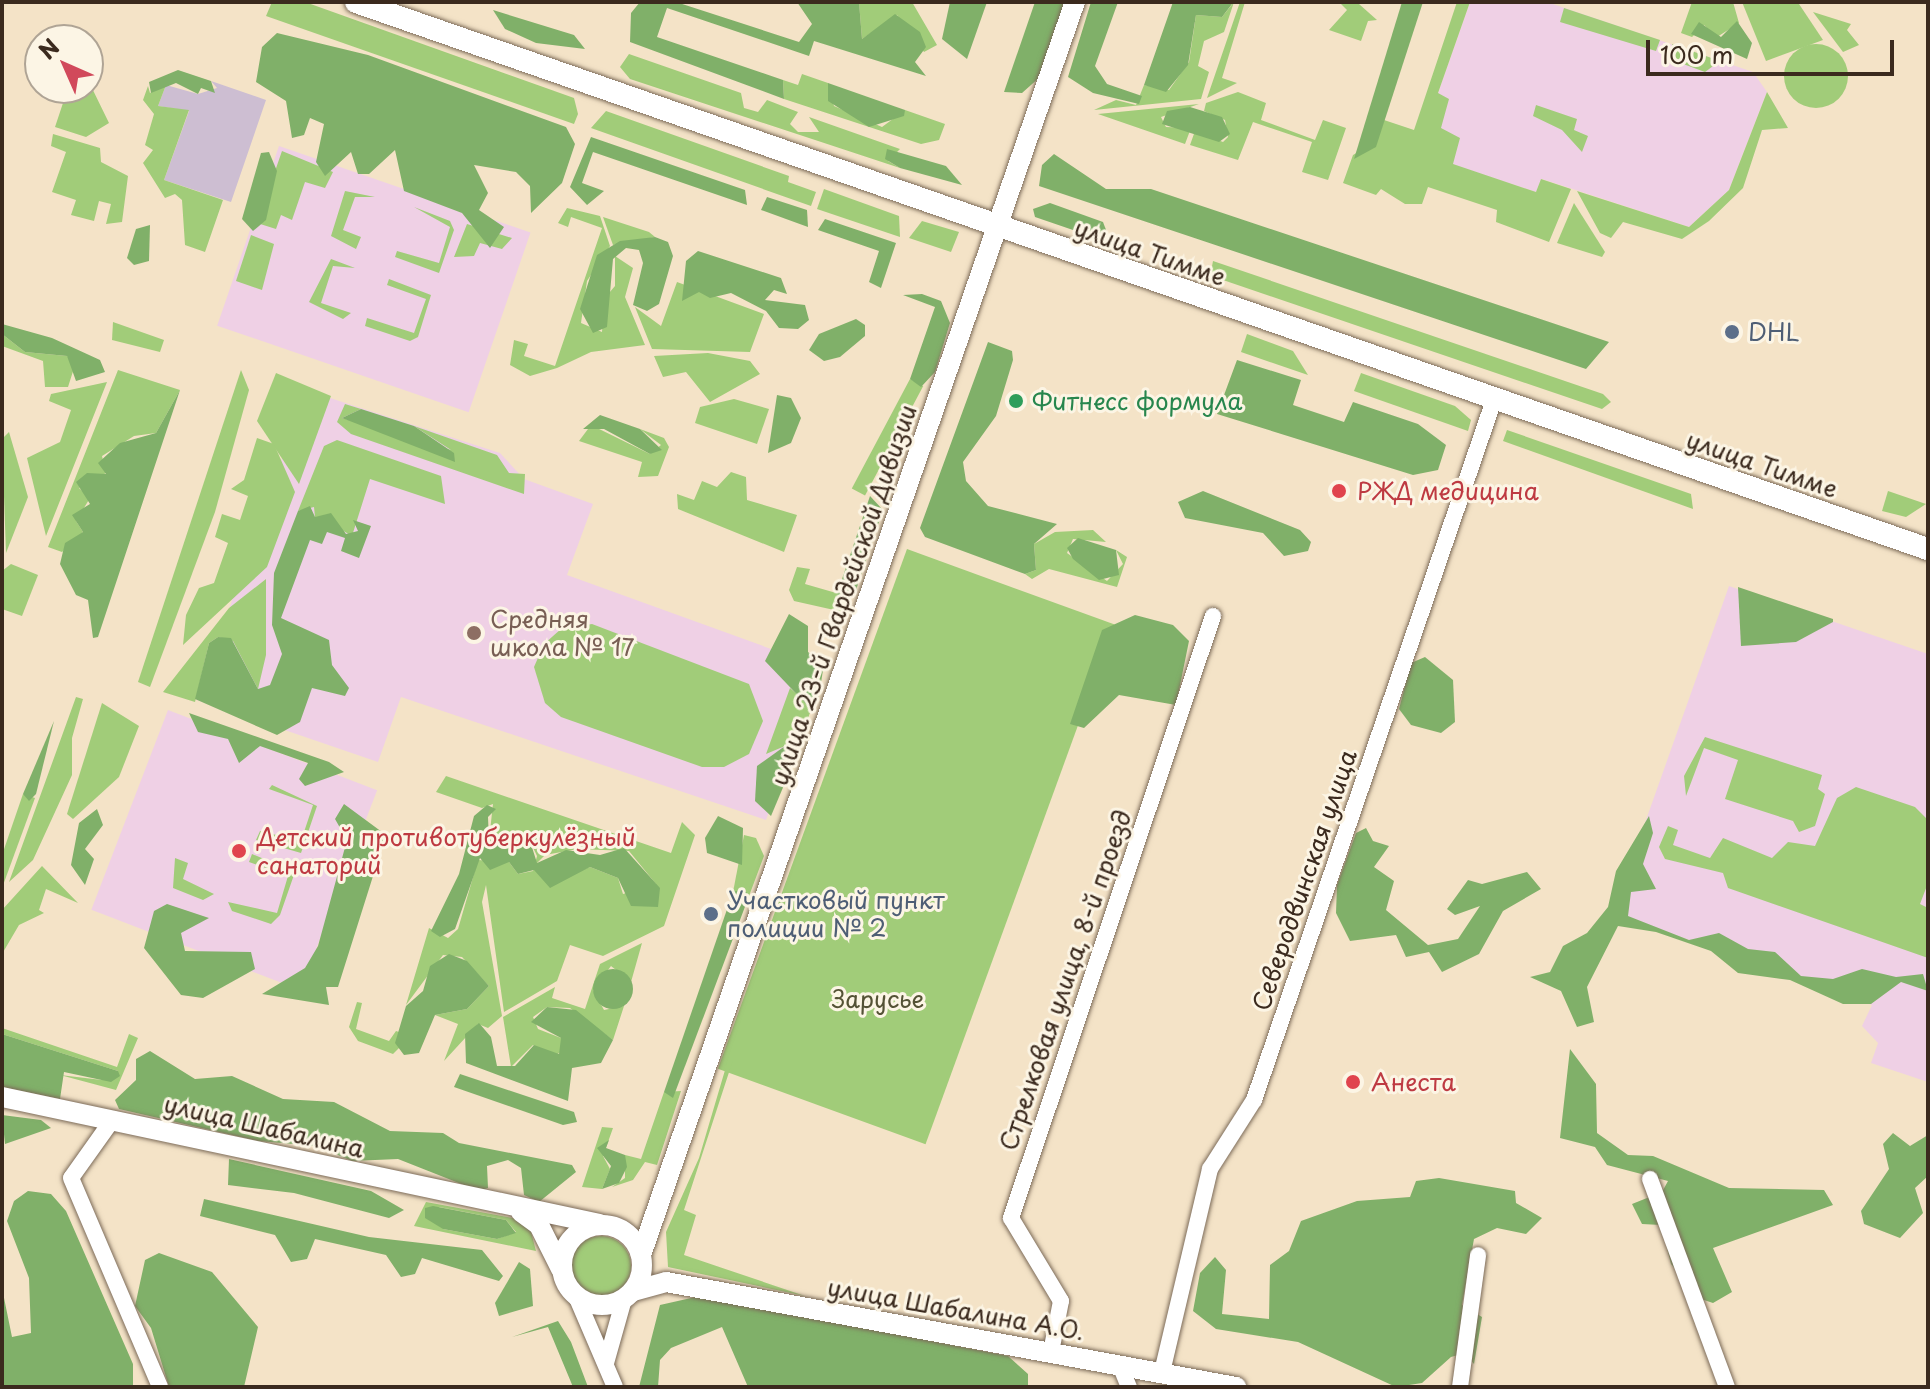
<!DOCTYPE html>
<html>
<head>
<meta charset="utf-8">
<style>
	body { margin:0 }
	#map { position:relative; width:1930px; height:1389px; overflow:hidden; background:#f4e3c7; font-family:"Playpen Sans",sans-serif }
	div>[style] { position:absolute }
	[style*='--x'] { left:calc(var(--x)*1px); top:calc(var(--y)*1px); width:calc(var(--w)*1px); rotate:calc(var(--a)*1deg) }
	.built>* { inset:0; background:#efd0e5; transform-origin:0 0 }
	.industrial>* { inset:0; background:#cdbed2 }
	.green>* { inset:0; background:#a1cc79; transform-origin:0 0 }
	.round { border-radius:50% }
	.forest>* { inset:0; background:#80b069 }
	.roads { filter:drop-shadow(0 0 2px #7c6b59) drop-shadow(0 0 2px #7c6b59) }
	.minor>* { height:16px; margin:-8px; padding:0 8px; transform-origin:8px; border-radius:8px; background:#fff }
	.tertiary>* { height:20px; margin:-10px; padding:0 10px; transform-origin:10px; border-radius:10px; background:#fff }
	.tertiary>.ring { margin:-10px; padding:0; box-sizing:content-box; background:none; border:20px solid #fff; border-radius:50% }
	.secondary>* { height:22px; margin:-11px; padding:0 11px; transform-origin:11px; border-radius:11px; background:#fff }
	.dots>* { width:22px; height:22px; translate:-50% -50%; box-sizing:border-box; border:4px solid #fcf5e5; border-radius:50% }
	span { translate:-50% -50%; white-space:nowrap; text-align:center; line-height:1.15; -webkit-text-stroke:6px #fcf5e5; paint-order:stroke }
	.street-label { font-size:24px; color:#3b2a1e }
	.service-label { font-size:24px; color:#4e5e75 }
	.left { translate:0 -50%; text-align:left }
	.leisure-label { font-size:24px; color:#27864d }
	.health-label { font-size:24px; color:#be3a42 }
	.education-label { font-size:24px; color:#785e54 }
	.park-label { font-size:24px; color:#545235 }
	.frame { position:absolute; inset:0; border:4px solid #3b2a1e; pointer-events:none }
	.north { position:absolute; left:24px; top:24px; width:80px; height:80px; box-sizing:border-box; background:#fcf5e5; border:2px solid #afa495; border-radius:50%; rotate:315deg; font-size:22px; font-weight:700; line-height:32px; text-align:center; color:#3b2a1e }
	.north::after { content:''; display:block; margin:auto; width:28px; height:36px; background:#d1495b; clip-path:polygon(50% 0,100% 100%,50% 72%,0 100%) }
	.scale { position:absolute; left:1646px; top:40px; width:248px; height:36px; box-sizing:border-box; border:4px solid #3b2a1e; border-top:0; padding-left:10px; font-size:24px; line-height:28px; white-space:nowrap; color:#3b2a1e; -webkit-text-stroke:6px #fcf5e5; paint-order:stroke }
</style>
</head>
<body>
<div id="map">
	<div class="built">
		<i style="clip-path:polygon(1470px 2px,1547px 2px,1753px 72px,1767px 92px,1729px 190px,1689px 227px,1542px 179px,1536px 192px,1417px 153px)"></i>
		<i style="left:279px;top:146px;width:266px;height:190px;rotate:19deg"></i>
		<i style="clip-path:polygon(327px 397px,500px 453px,524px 479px,593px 504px,567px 575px,821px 667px,766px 820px,401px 697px,378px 762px,197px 700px,283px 455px)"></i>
		<i style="clip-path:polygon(1729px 586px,1928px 654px,1928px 1082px,1871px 1063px,1878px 1043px,1862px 1026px,1872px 1005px,1613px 913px)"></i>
		<i style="left:168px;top:710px;width:224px;height:214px;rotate:21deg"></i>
	</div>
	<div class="industrial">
		<i style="clip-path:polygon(211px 81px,266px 100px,231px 202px,164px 180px,189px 111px,158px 106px,166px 85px,198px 94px,217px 88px)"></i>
	</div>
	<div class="green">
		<i style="clip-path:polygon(272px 2px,305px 2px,574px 98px,578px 114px,574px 124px,266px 16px)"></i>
		<i style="clip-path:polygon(859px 2px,912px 2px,937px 45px,924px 52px,897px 15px,862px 39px)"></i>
		<i style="clip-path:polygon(1234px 2px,1224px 32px,1204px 41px,1198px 66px,1209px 72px,1201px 99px,1094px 110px,1116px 100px,1136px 105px,1144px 85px,1169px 90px,1189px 62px,1196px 15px,1222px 17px)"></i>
		<i style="clip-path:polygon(1240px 2px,1245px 2px,1222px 78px,1237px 83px,1207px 98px)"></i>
		<i style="clip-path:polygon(1339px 2px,1359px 4px,1377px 20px,1368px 21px,1361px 41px,1329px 30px,1347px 10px)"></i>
		<i style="clip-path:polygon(1457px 2px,1470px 2px,1438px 93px,1449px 99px,1441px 128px,1460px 138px,1453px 164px,1536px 192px,1541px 179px,1571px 189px,1549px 242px,1496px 222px,1497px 210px,1428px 187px,1422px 204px,1405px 204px,1381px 189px,1376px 195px,1343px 183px,1353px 155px,1377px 141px,1384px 120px,1414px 130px)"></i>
		<i style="clip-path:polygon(1692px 2px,1733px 2px,1739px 23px,1717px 37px,1704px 25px,1692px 37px,1681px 33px)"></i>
		<i style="clip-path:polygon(1742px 2px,1799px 4px,1823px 40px,1766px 61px)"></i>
		<i style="clip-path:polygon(1564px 8px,1660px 40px,1656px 51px,1560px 22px)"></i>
		<i style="clip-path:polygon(1813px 12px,1851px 24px,1847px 30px,1859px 45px,1843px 52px)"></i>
		<i class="round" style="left:1784px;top:44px;width:64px;height:64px"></i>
		<i style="clip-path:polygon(1672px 44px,1720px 61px,1705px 72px,1675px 61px)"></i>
		<i style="clip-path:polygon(629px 54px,741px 93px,744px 108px,758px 112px,767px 100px,798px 112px,790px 124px,798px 132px,819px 132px,809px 117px,900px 149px,888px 161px,900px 168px,630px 79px,620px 67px)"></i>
		<i style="clip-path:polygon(802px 74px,828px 83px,834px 106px,882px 127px,905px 110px,945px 124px,939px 140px,921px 144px,784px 99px,783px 80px,798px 85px)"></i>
		<i style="clip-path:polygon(88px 80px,109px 123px,86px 137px,55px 127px,63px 103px,75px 102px)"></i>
		<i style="clip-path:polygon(166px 85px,158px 106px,189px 110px,164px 180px,223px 200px,205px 252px,185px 245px,182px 200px,175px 194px,165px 198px,143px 163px,153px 150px,145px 145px,154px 114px,143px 100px,148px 86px,150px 93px)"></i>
		<i style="clip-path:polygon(1238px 92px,1266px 103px,1261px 120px,1315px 140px,1323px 120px,1346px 128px,1328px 180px,1302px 172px,1312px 142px,1253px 122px,1238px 160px,1190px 145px,1195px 131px,1223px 142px,1228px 137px,1225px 120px,1204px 111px,1206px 103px)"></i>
		<i style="clip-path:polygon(1767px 92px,1788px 128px,1762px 130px,1743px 188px,1709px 221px,1682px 239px,1623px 222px,1611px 238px,1600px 233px,1577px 191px,1689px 227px,1729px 190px)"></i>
		<i style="clip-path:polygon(1199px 104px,1161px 117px,1166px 127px,1191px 128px,1185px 144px,1098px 114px)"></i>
		<i style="clip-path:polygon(1536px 105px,1577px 119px,1574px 130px,1588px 136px,1582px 152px,1562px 130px,1533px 116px)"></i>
		<i style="clip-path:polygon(606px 111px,789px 176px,788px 182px,816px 192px,811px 206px,591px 128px)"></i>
		<i style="clip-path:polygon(53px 134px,100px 148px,101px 162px,128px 176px,122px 222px,106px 224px,111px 204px,99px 201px,94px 221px,71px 215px,76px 200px,52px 192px,66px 152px,51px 146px)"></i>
		<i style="clip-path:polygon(282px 151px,333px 172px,325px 188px,305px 182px,292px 220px,281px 215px,276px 229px,257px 223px)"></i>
		<i style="clip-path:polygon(824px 189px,899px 216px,900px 237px,817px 209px)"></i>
		<i style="clip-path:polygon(345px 191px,375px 197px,355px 197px,343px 230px,361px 237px,356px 249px,331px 236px)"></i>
		<i style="clip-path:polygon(1574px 203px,1605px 252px,1602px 257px,1557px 243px)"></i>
		<i style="clip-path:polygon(414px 207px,450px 221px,454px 230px,439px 273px,395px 257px,397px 251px,439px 263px,450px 227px)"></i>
		<i style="clip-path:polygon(567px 208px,600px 216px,610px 246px,587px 281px,581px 323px,602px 332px,604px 299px,615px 286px,615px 256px,633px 268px,625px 297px,645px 345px,591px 352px,557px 368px,530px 376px,510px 365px,514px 340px,528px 344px,524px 356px,555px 366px,602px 228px,571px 217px,568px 227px,558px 223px)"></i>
		<i style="clip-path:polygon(603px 217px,649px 232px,655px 237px,613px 245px)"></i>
		<i style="clip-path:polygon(922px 221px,959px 232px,951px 252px,909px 238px)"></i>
		<i style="clip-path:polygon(467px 224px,512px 238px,502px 249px,480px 243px,474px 256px,454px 257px)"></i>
		<i style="clip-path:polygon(251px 235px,274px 244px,262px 290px,236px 281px)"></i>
		<i style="clip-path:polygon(331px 259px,355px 268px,333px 266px,321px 303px,351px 313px,343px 319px,309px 302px)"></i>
		<i style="clip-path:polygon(1213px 261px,1603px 394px,1611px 402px,1602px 409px,1223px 280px,1211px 272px)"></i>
		<i style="clip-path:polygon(389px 279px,431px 295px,418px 337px,410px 341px,365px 326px,367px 318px,414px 333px,426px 299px,387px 285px)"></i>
		<i style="clip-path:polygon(677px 282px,764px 314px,750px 352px,652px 349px,635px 307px,661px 326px)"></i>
		<i style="clip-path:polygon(113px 322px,164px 340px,160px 352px,112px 340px)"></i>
		<i style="clip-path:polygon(2px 334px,25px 352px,67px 356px,75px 365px,68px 387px,45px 387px,43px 361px,2px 346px)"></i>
		<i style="clip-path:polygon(1247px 334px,1293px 351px,1308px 375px,1241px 352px)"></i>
		<i style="clip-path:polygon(708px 353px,750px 361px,760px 374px,710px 402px,686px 372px,663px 377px,654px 356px)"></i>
		<i style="clip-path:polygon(118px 370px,180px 390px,156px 433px,134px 436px,102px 456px,106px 473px,79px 488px,90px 498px,76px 521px,83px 532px,62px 552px,48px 547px)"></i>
		<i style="clip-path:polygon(241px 370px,249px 390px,215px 512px,150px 687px,138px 682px)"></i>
		<i style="clip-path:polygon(276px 373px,331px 396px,299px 484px,257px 421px)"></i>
		<i style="clip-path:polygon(1361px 373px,1455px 406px,1471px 420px,1468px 431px,1354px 391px)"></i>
		<i style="left:910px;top:379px;width:15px;height:124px;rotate:28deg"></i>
		<i style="clip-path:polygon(107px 382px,46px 536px,27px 458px,60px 442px,71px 410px,49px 401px,51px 394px)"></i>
		<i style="clip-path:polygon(734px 399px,769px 409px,757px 444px,695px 423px,700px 407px)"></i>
		<i style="clip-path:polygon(345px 404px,361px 409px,342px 418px,451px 450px,414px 426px,497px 455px,509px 473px,525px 474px,524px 494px,351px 434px,337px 422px)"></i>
		<i style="clip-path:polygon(591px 425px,650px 454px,661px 445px,640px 429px,664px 438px,669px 447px,658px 476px,638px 477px,642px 462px,579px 441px)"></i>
		<i style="clip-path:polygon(1507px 430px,1691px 494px,1693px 509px,1503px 441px)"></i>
		<i style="clip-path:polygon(9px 432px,28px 497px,6px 553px,2px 439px)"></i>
		<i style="clip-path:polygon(257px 438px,274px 444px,295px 492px,267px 567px,183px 645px,186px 615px,199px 588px,214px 583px,228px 543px,215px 537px,222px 514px,240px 520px,248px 496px,231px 489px,244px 480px)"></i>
		<i style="clip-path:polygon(337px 440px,441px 476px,445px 504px,370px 479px,352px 536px,335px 526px,333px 517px,315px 517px,314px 507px,298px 511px,324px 446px)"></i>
		<i style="clip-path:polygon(731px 472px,746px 477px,747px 500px,797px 515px,784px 552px,678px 509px,677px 494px,694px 500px,702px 481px,717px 487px)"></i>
		<i style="clip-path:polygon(1888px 491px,1926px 504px,1906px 517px,1882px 511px)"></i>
		<i style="clip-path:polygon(1093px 530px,1106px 542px,1073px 539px,1067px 553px,1107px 581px,1123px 564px,1116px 550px,1127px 557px,1117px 587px,1049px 569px,1032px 579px,1025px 574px,1036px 570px,1034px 544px,1055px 532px)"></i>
		<i style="left:907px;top:549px;width:221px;height:553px;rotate:20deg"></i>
		<i style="clip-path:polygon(11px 564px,38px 575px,22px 616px,2px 609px,2px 571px)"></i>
		<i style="clip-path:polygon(797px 567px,810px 569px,805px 584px,850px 597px,843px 612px,794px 601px,789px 590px)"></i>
		<i style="clip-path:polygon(266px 579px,266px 655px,258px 689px,233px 641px,218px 637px,209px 643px,195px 702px,163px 692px,229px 608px)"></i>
		<i style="clip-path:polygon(592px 624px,749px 684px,763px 721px,749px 754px,724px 767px,702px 767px,561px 717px,545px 703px,534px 667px,544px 644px,561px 629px)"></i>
		<i style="clip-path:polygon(790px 688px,812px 707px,795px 755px,785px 746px,766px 754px)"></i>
		<i style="clip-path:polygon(76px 697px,83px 699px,72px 738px,72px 775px,33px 860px,9px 882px)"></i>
		<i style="clip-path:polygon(102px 703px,139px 726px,119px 777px,73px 819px,67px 814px)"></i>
		<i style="clip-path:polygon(1705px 737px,1822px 775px,1818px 789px,1825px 794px,1815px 826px,1799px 832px,1793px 821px,1725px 799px,1738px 760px,1704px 748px,1686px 796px,1684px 776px)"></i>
		<i style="clip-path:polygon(evenodd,446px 776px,671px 853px,682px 822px,695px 835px,664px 926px,603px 956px,570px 945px,557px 981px,504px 1012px,486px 885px,482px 902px,502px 1016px,488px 1028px,478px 1024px,444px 1061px,458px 1024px,435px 1015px,467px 1009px,489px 986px,462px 957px,443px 955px,406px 1005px,429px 928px,448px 938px,458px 929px,478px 860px,509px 862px,518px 874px,533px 871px,537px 856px,530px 841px,515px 848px,510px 833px,489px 840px,493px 804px,482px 808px,436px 792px,446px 776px,578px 849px,629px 851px,656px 884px,623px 894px,618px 878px,590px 867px,568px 875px,536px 864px,545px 855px,578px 849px)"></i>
		<i style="clip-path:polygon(272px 785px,317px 806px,301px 853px,256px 840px,260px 831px,301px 841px,313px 805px,269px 789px)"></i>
		<i style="clip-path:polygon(1856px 787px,1915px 807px,1928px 820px,1928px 883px,1920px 904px,1928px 908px,1928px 958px,1728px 888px,1723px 873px,1665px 859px,1659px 847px,1668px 826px,1678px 830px,1673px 845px,1710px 858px,1723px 838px,1772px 858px,1788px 842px,1815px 846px,1837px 798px)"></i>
		<i style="clip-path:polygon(23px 794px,35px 798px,2px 888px,2px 855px)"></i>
		<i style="clip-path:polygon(744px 835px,756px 838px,764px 856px,749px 896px,733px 892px)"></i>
		<i style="clip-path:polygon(252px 854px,295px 872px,280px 915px,271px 924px,232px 911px,228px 902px,277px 913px,288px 876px,249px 862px)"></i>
		<i style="clip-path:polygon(175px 858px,188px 863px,183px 879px,214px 894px,203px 900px,173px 888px)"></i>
		<i style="clip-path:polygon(42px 866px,78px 903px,46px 889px,39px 910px,44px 913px,19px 925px,2px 954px,2px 910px)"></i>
		<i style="clip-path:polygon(642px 943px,631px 982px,611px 966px,593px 990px,604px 1010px,624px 1006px,613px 1040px,570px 1008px,547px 1007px,533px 1017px,538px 1029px,561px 1038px,563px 1050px,555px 1056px,533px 1045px,511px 1067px,503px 1017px,555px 987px,552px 998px,585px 1009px,600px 964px)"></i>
		<i style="clip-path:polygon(357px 1002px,362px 1003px,356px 1029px,389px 1041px,396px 1031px,411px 1036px,393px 1054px,358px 1041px,349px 1027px)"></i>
		<i style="clip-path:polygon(2px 1028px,117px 1067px,129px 1034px,138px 1038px,116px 1090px,60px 1075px,102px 1080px,118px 1071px,2px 1034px)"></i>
		<i style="clip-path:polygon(728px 1060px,733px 1060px,684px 1210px,696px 1215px,684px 1255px,805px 1296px,668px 1267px,666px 1232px,699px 1158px)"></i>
		<i style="clip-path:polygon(681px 1091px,657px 1165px,645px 1162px,633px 1180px,612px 1187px,625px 1178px,625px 1155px,641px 1159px,664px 1092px)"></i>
		<i style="clip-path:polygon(602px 1127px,613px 1128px,603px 1156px,610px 1169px,602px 1189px,582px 1187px)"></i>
		<i style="clip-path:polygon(evenodd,426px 1202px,518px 1219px,529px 1224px,536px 1251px,414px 1226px,426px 1202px,439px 1207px,506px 1220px,516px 1232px,497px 1239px,443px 1229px,439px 1207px)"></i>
		<i class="round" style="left:571px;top:1236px;width:60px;height:60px"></i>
	</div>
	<div class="forest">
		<i style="clip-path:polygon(640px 2px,676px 2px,799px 42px,812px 24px,797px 2px,859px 2px,862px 39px,895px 14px,920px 32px,926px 47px,915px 62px,926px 76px,814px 41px,809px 56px,667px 8px,657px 37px,783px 80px,784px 99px,630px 42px,631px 13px)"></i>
		<i style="clip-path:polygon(950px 2px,987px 2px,967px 59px,942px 39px)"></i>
		<i style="clip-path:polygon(1035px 2px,1066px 2px,1040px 77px,1022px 93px,1004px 92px)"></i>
		<i style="clip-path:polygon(1091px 2px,1118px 2px,1095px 66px,1107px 84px,1142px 96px,1139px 104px,1093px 93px,1068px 77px)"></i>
		<i style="clip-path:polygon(1173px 2px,1232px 4px,1222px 17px,1196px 15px,1188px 65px,1166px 92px,1144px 85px)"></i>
		<i style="clip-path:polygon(1402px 2px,1423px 2px,1376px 147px,1354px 159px)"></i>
		<i style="clip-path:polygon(493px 10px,574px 35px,585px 49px,536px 43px,505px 29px)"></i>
		<i style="clip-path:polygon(1737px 21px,1752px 43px,1747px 59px,1691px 34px,1699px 22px,1721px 37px)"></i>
		<i style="clip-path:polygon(277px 33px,368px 55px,566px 127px,575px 144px,562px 183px,531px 213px,530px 186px,516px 172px,474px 165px,488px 193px,479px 210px,504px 227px,490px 248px,462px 213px,404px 191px,395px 150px,369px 174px,358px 174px,351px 152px,325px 176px,316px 162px,324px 124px,310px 118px,304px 135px,292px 138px,286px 101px,256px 82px,262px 47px)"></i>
		<i style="clip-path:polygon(178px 70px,211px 81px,215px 93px,201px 88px,198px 94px,176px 83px,151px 93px,149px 82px)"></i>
		<i style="clip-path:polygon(828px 83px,905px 110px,904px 116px,869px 127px,828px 101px)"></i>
		<i style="clip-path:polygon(1190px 107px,1222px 117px,1230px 134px,1219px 142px,1162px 124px,1167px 111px)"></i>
		<i style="clip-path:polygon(591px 137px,745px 190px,747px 205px,593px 152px,582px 183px,604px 191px,587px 205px,570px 187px)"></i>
		<i style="clip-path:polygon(887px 149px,946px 166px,962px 185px,900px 168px,885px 159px)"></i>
		<i style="clip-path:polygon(269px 152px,277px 171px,266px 220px,253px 231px,242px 219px,261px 153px)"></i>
		<i style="clip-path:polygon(1054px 154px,1106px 189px,1151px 189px,1609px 342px,1586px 369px,1039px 186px,1042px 165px)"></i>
		<i style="clip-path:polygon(767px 197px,807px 210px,808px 227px,761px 210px)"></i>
		<i style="clip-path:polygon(1050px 203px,1103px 222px,1111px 243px,1035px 217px,1033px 209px)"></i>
		<i style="clip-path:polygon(825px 219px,896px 243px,881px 288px,869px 282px,879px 251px,818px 230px)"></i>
		<i style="clip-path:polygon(150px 225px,149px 261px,134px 265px,127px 258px,136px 229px)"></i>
		<i style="clip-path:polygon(655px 237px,668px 242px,673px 256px,659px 304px,647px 311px,633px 305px,643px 263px,639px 250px,626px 248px,613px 259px,607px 327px,593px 333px,580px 309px,597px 255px,620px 241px)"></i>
		<i style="clip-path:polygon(698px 251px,781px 278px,787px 294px,774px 290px,765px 300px,805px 305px,809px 320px,798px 329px,779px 328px,766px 311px,731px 293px,710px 298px,699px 292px,682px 301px,686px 261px)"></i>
		<i style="clip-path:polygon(922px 294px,941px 301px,950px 323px,935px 372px,921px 387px,910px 379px,935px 307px,903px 295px)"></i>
		<i style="clip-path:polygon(856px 319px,865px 325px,865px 336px,840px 357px,824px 361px,809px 350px,819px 334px)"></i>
		<i style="clip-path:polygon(2px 324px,52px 338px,100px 360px,105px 372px,76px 381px,67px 356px,25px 352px,2px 334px)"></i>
		<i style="clip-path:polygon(988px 342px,1012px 351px,1013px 360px,996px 416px,963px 462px,966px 481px,988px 506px,1057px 524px,1034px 544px,1036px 570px,1025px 574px,925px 537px,920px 528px)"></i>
		<i style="clip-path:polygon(1237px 360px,1301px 380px,1293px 405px,1344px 422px,1353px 402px,1418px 424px,1446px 445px,1438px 470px,1413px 475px,1217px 414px)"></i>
		<i style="clip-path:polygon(180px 390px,98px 637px,93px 638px,88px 600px,76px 595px,60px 564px,65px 543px,83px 532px,72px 515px,90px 504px,76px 482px,87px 473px,106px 474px,98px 463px,120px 443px,156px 433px)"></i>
		<i style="clip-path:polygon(777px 395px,791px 398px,801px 418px,791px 443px,768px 453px)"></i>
		<i style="clip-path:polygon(361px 409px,414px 426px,454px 453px,455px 462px,342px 418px)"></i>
		<i style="clip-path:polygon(600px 415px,640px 429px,662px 450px,650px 454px,604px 429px,583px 429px)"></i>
		<i style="clip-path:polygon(1203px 491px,1300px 530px,1311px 542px,1308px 551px,1284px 556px,1263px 533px,1185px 518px,1178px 502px)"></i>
		<i style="clip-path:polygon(870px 496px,883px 510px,856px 590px,843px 598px,837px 594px)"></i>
		<i style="clip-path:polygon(310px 506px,315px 517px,331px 513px,346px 534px,358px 531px,353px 520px,371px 526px,359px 558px,341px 551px,345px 538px,327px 532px,322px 544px,310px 540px,281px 618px,329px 640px,332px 665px,349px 688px,345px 696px,312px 688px,300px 722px,277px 735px,195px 699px,209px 643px,218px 637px,231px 638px,258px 689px,270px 685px,282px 654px,272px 625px,274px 573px,298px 511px)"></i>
		<i style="clip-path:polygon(1078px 538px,1116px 550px,1119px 575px,1099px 580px,1073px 559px,1067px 548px)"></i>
		<i style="clip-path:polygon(1738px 587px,1833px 619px,1833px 622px,1796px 642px,1741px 646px)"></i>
		<i style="clip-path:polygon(789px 614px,808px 626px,808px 652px,824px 664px,818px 701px,809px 707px,765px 661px)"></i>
		<i style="clip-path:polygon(1135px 615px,1173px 625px,1189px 641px,1176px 705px,1119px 695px,1084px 728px,1070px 724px,1102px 630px)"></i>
		<i style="clip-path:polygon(1425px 657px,1453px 680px,1455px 722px,1441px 733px,1411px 725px,1399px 709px,1411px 663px)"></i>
		<i style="clip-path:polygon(189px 713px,329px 762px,344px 772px,305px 786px,299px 779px,308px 763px,260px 746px,239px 763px,228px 739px,198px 732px)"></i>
		<i style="clip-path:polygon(54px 721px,36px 794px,29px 801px,23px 794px)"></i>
		<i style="clip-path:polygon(785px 746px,795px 759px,771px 816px,755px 801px,757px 766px)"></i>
		<i style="clip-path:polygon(344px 804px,386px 835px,338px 987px,326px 987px,329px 1005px,262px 994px,305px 968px,318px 946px,347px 840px,335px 819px)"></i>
		<i style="clip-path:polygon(487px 805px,496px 809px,488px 817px,489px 841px,510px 833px,515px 848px,530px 841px,537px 863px,566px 850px,600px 855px,624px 848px,660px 888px,658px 907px,631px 906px,618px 878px,590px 867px,550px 888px,534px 870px,518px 874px,509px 862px,490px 870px,480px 858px,455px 929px,440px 937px,431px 931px,459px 874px,474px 816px)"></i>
		<i style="clip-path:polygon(97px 809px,103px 825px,85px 849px,94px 859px,85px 885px,71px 865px,79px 823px)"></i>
		<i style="clip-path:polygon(718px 816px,743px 828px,742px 865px,707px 853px,705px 838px)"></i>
		<i style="clip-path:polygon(1649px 816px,1653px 833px,1643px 864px,1656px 889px,1631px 892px,1628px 916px,1689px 940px,1719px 933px,1748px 949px,1775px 952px,1801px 976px,1833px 979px,1862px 969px,1896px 977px,1923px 974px,1928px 991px,1901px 982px,1871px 1004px,1843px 1004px,1790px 980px,1738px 973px,1711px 951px,1656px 932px,1618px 926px,1587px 987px,1594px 1022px,1577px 1027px,1561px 991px,1530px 977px,1550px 972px,1563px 946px,1587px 933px,1608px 907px,1616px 871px)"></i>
		<i style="clip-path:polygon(1366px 828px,1373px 841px,1389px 846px,1374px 867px,1394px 881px,1386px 910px,1428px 945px,1458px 939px,1480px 906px,1455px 915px,1447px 909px,1468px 880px,1482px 884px,1527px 872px,1541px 889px,1503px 911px,1479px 954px,1442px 972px,1429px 952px,1406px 957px,1396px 935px,1350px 941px,1336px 913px,1337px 885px,1356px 833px)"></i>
		<i style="clip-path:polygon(744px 889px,749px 896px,673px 1098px,664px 1092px,733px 892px)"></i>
		<i style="clip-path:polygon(167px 904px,209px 918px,181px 933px,185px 951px,251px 952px,255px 969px,203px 998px,181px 995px,144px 948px,154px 911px)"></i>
		<i style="clip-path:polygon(449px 954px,467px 961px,489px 986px,467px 1009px,435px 1015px,419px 1053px,404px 1055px,395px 1043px,406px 1006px,423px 991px,430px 966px)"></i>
		<i class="round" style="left:593px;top:969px;width:40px;height:40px"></i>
		<i style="clip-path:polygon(547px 1007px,576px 1010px,613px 1040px,601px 1063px,572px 1068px,568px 1101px,466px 1063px,465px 1034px,479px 1023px,491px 1037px,497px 1066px,515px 1066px,534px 1045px,559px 1054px,561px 1038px,531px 1022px)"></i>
		<i style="clip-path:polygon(2px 1034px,118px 1071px,120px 1076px,111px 1082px,64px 1072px,60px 1099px,2px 1087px)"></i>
		<i style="clip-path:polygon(1570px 1049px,1596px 1084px,1597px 1133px,1628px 1155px,1653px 1156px,1729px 1188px,1824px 1190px,1833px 1205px,1713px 1248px,1732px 1292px,1713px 1303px,1701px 1299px,1671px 1264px,1661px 1225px,1642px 1224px,1632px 1204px,1662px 1192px,1668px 1181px,1607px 1165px,1595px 1147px,1560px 1138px)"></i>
		<i style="clip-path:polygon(150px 1051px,195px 1079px,232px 1076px,283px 1099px,334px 1102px,390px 1131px,443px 1133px,459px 1143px,572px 1165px,576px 1172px,539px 1202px,524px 1195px,521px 1168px,508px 1160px,487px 1166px,488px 1188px,479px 1191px,398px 1159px,352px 1161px,317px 1146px,258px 1141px,119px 1109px,115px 1100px,136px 1080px,136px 1059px)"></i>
		<i style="clip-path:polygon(460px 1074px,574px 1112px,577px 1122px,563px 1125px,454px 1087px)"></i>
		<i style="clip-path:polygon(2px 1115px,41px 1120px,51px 1128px,5px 1144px)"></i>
		<i style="clip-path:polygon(1893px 1133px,1910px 1146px,1928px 1135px,1928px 1176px,1915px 1188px,1923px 1213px,1900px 1238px,1864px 1224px,1861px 1211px,1889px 1169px,1883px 1144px)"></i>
		<i style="clip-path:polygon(609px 1140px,606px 1148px,625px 1155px,627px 1167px,619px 1183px,602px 1189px,611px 1166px,597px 1148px)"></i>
		<i style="clip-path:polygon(229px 1159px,371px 1191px,404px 1210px,389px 1218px,294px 1193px,228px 1185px)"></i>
		<i style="clip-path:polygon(1439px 1178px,1515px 1191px,1516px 1203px,1542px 1218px,1526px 1234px,1497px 1228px,1474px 1239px,1462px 1305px,1482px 1317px,1474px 1364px,1465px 1353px,1451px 1357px,1422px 1383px,1396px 1387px,1298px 1342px,1216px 1329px,1193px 1311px,1200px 1273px,1215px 1257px,1226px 1270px,1222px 1314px,1269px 1319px,1270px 1265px,1289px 1251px,1301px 1221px,1357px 1201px,1410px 1197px,1416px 1181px)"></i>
		<i style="clip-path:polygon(28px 1191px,51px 1194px,66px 1211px,133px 1364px,133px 1387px,2px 1387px,2px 1288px,12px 1337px,31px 1333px,29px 1278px,7px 1221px,14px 1201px)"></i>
		<i style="clip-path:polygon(204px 1199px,369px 1237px,482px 1250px,503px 1276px,499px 1281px,422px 1258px,415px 1274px,401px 1277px,386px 1255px,315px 1239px,307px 1259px,291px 1262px,275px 1235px,200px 1216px)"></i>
		<i style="clip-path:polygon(433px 1206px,506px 1220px,516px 1233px,497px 1239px,443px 1229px,425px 1218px,425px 1208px)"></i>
		<i style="clip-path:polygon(159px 1253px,212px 1272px,258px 1327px,244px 1387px,169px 1387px,151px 1328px,135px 1306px,145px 1260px)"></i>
		<i style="clip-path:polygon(519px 1262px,530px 1269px,533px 1306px,499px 1316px,495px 1303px)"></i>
		<i style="clip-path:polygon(700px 1296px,1008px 1356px,1028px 1374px,1028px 1387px,748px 1387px,722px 1327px,671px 1348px,660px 1360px,658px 1387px,639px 1387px,660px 1305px)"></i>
		<i style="clip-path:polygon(558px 1321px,571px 1342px,588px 1387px,573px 1387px,548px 1327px,512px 1337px)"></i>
	</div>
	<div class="roads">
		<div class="minor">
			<i style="--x:113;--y:1119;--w:72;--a:125.4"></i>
			<i style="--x:71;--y:1178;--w:227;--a:66.9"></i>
			<i style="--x:1650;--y:1179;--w:222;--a:69.7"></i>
			<i style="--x:576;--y:1296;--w:99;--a:66.8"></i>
			<i style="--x:1051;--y:1352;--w:52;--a:-78.9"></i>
			<i style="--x:1061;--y:1301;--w:97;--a:-121.1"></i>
			<i style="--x:1011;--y:1218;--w:635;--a:-71.45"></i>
			<i style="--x:606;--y:1363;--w:66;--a:-74.3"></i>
			<i style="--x:1120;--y:1365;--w:24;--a:68"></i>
			<i style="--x:1162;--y:1372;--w:209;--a:-76.7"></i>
			<i style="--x:1210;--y:1169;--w:82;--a:-57.5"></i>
			<i style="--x:1254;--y:1100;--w:740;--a:-71.08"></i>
			<i style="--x:1460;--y:1387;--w:133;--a:-82.2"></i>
		</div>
		<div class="tertiary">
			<i style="--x:2;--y:1097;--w:611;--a:11.99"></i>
			<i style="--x:521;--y:1212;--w:22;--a:36"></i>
			<i style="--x:539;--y:1225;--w:49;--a:63.4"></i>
			<i class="ring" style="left:562px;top:1225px;width:60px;height:60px"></i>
			<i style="--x:641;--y:1255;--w:1326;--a:-70.9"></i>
			<i style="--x:633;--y:1291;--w:34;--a:-15"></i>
			<i style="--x:666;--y:1282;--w:580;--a:10.44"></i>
		</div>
		<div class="secondary">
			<i style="--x:356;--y:2;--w:1664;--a:19.19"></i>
		</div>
	</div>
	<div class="dots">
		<i style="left:1732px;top:332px;background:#5c6f8a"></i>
		<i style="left:1016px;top:401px;background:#2e9e5b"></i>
		<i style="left:1339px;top:491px;background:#e0444e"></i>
		<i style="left:474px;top:633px;background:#8d6e63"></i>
		<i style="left:239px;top:851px;background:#e0444e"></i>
		<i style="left:711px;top:914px;background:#5c6f8a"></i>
		<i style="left:1353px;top:1082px;background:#e0444e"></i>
	</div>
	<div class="street-label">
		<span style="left:1150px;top:252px;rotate:19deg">улица Тимме</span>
		<span style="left:1762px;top:464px;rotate:19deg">улица Тимме</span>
		<span style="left:843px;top:595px;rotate:-71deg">улица 23-й Гвардейской Дивизии</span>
		<span style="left:1304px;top:880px;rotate:-71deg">Северодвинская улица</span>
		<span style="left:1065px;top:980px;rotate:-71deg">Стрелковая улица, 8-й проезд</span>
		<span style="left:264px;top:1126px;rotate:13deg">улица Шабалина</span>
		<span style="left:956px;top:1309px;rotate:10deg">улица Шабалина А.О.</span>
	</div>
	<div class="service-label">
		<span class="left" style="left:1748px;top:332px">DHL</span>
		<span class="left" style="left:727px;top:914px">Участковый пункт<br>полиции № 2</span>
	</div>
	<div class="leisure-label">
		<span class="left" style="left:1032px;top:401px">Фитнесс формула</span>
	</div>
	<div class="health-label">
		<span class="left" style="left:1357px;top:491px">РЖД медицина</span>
		<span class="left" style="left:257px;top:851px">Детский противотуберкулёзный<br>санаторий</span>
		<span class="left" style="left:1371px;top:1082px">Анеста</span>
	</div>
	<div class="education-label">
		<span class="left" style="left:490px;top:633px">Средняя<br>школа № 17</span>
	</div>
	<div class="park-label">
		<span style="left:878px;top:999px">Зарусье</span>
	</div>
	<div class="frame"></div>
	<div class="north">N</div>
	<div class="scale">100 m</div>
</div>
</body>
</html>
